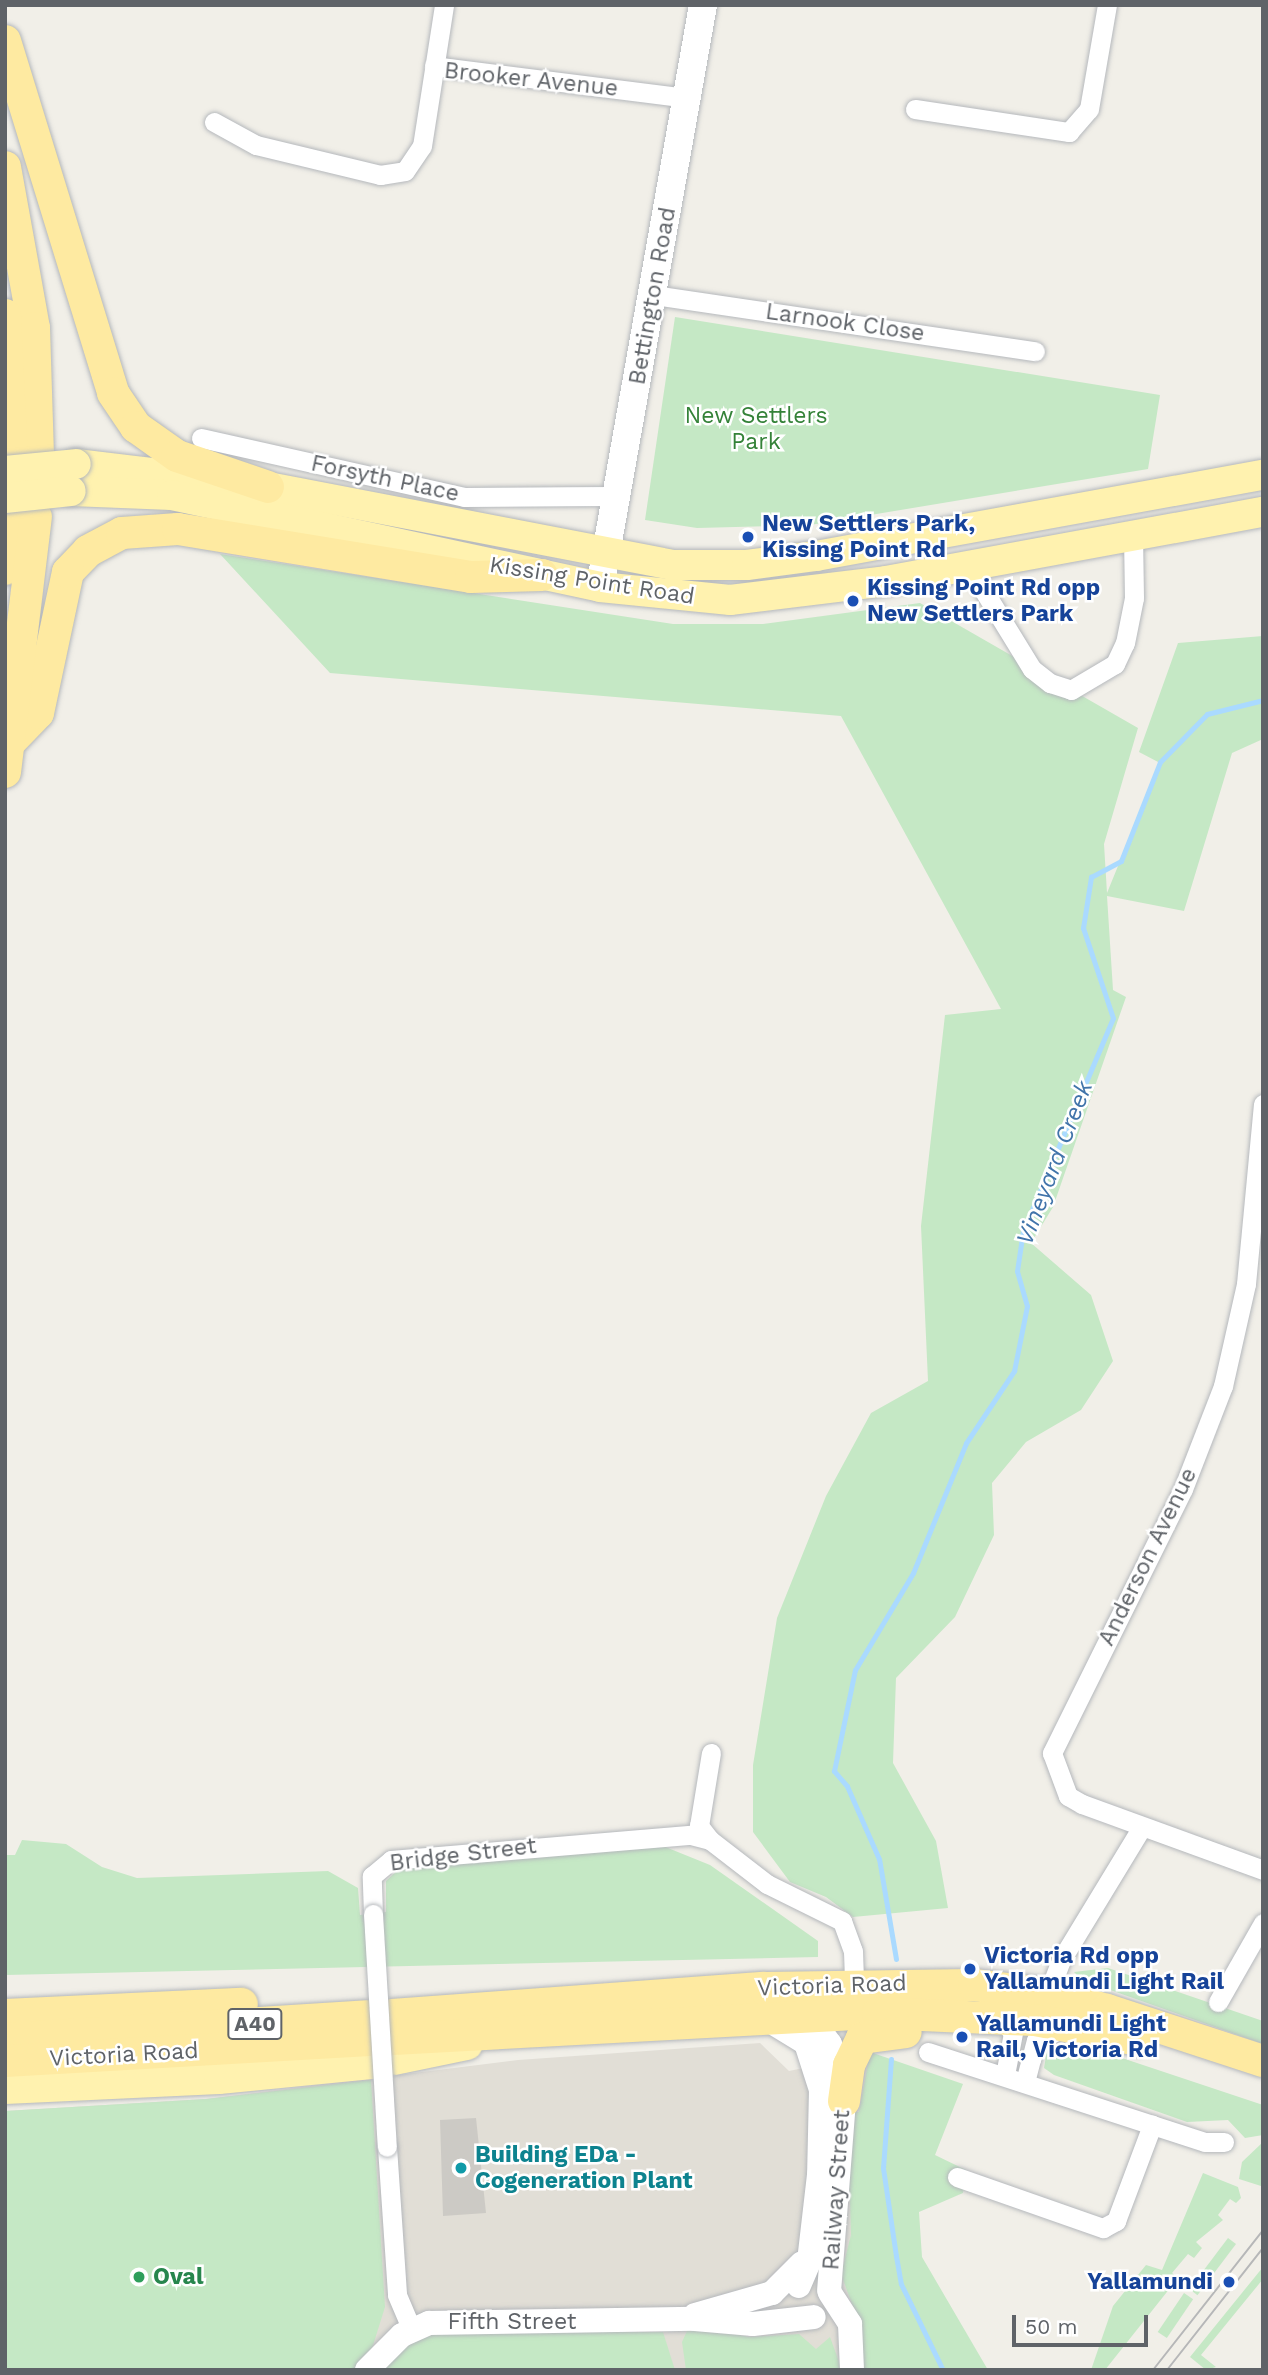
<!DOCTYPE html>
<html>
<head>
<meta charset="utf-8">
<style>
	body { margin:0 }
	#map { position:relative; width:1268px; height:2375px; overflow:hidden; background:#f1efe8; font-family:"Work Sans",sans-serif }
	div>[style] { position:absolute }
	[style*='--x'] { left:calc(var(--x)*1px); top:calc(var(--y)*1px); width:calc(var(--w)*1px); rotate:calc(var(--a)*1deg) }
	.education>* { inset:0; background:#e1ded6 }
	.green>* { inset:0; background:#c5e8c5; transform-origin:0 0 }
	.stream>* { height:5px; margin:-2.5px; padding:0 2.5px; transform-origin:2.5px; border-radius:2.5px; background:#aadaff }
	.building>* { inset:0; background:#cccac5 }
	.roads { filter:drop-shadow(0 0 2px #b5b8bc) drop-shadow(0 0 2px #b5b8bc) }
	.minor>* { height:19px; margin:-9.5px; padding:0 9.5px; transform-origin:9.5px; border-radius:9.5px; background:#fff }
	.tertiary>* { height:24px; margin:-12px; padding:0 12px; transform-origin:12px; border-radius:12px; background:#fff }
	.secondary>* { height:28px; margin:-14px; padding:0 14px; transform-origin:14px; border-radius:14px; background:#fff }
	.primary>* { height:30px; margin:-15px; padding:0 15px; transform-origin:15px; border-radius:15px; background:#fff2af }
	.trunk>* { height:32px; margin:-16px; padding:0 16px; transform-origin:16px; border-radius:16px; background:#feeaa1 }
	.tram>* { height:2px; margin:-1px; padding:0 1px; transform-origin:1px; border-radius:1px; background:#b6b7b8 }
	.bridges { filter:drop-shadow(0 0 2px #b5b8bc) drop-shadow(0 0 2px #b5b8bc) }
	.minor-bridge>* { height:19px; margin:-9.5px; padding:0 9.5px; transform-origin:9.5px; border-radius:9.5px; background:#fff }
	.primary-bridge>* { height:30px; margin:-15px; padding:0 15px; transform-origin:15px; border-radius:15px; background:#fff2af }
	.dots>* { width:19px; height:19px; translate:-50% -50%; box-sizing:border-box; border:4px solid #fff; border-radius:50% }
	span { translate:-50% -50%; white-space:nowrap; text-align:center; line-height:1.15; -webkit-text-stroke:5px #fff; paint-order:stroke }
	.shield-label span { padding:2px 5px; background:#fff; border:2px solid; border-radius:5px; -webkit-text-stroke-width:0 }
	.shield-label { font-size:21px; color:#5f6368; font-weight:700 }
	.street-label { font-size:23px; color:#5f6368 }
	.park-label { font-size:23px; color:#348238 }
	.transit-label { font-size:23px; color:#164399; font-weight:700 }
	.left { translate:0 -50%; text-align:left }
	.right { translate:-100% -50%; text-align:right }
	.culture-label { font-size:23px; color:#0d838f; font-weight:700 }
	.leisure-label { font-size:23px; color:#27864d; font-weight:700 }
	.water-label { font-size:24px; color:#4174aa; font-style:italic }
	.frame { position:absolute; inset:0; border:7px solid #5f6368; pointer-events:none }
	.scale { position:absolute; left:1012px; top:2315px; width:136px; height:32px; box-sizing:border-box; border:4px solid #5f6368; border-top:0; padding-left:9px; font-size:21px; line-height:24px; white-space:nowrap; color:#5f6368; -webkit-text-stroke:5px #fff; paint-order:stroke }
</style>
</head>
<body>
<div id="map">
	<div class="education">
		<i style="clip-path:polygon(760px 2043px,789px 2071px,842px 2060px,875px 2060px,886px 2352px,896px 2370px,5px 2370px,5px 2111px,206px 2099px,518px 2060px)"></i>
	</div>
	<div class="green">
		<i style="clip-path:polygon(675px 317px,1160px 395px,1148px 469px,810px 525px,697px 528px,645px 520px)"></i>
		<i style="clip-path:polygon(220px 554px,673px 624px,763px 624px,920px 603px,1138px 728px,1104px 844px,1107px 893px,1160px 763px,1139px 752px,1178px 643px,1263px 636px,1263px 739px,1232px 753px,1184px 911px,1107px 896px,1113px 990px,1126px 997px,1053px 1207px,1031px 1243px,1091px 1295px,1113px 1361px,1081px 1410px,1026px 1442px,992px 1483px,994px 1535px,955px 1617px,896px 1678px,893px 1763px,936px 1841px,948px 1908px,853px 1917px,826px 1897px,790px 1882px,753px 1832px,753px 1765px,777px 1618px,826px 1496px,871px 1413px,928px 1381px,921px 1226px,945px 1015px,1001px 1009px,841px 716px,330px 673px)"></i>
		<i style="clip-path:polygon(22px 1840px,66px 1844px,102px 1867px,137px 1878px,328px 1871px,358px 1888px,360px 1915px,386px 1912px,386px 1881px,404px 1864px,658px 1844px,710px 1865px,818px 1941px,818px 1957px,5px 1975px,5px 1855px,15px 1855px)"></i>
		<i style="clip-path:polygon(1108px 1968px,1263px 2021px,1263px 2044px,1082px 1980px,1074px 1972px)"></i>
		<i style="clip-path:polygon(1057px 2046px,1116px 2056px,1263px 2105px,1263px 2135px,1245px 2138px,1228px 2120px,1187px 2122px,1054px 2075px,1044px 2068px,1047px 2050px)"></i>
		<i style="clip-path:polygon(870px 2052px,963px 2084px,935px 2155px,966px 2170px,963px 2193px,919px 2212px,922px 2257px,988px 2370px,862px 2370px,857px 2318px,841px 2274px,851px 2235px,847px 2112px,859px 2112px)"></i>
		<i style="clip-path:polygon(371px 2080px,385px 2307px,370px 2355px,355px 2370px,5px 2370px,5px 2111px,206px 2099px)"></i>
		<i style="clip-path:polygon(1263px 2142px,1263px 2184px,1261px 2186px,1239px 2179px,1242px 2162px)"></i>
		<i style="clip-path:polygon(1203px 2173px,1238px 2187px,1241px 2198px,1236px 2203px,1230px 2199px,1218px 2215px,1223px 2220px,1196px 2242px,1202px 2248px,1194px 2258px,1188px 2254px,1172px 2273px,1178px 2278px,1105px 2370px,1091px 2370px,1113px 2306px,1146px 2265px,1162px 2270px)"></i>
		<i style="left:1228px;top:2238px;width:10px;height:64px;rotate:37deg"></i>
		<i style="clip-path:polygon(1263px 2267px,1263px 2279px,1201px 2355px,1216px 2367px,1206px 2370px,1190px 2357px)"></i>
		<i style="left:1184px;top:2293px;width:11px;height:47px;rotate:34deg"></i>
		<i style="clip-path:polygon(715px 2330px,749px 2337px,799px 2334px,816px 2349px,830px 2337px,842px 2370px,686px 2370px,682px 2342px,687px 2331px)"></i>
		<i style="clip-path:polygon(440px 2332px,663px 2332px,675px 2370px,381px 2370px,409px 2343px)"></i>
	</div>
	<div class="stream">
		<i style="--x:896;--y:1959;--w:101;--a:-99.6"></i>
		<i style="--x:879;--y:1859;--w:80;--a:-113.7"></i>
		<i style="--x:847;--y:1786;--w:20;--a:-131"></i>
		<i style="--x:834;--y:1771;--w:103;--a:-78.3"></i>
		<i style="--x:855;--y:1670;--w:113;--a:-59.1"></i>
		<i style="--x:913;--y:1573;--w:140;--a:-67.8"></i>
		<i style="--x:966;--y:1443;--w:87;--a:-56.3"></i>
		<i style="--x:1014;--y:1371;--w:66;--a:-78.7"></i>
		<i style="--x:1027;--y:1306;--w:36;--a:-106"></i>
		<i style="--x:1017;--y:1271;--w:40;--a:-81.5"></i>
		<i style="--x:1023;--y:1231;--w:231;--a:-67.1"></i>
		<i style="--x:1113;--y:1018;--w:95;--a:-108.4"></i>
		<i style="--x:1083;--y:928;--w:52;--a:-81.1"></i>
		<i style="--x:1091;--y:877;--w:34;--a:-28"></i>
		<i style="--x:1121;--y:861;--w:106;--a:-68.5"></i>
		<i style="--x:1160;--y:762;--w:67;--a:-45.6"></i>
		<i style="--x:1207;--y:714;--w:58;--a:-14"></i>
		<i style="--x:891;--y:2059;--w:109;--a:94.2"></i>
		<i style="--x:883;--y:2168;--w:89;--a:81.6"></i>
		<i style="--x:896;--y:2256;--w:28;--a:80"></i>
		<i style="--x:901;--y:2284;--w:96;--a:64"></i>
	</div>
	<div class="building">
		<i style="clip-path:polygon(476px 2118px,486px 2213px,443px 2216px,440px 2120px)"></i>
	</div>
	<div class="roads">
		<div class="minor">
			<i style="--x:434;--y:66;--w:255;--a:7.2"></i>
			<i style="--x:915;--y:109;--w:156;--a:8.5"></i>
			<i style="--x:1069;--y:132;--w:30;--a:-49"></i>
			<i style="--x:1089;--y:109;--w:106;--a:-80.2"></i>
			<i style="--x:214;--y:122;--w:48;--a:28.7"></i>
			<i style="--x:256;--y:145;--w:128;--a:13.6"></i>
			<i style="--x:380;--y:175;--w:25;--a:-9"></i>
			<i style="--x:405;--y:171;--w:30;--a:-56"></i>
			<i style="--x:422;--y:146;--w:143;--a:-81.1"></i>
			<i style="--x:654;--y:295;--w:385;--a:8.4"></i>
			<i style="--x:201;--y:438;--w:270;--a:12.6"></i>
			<i style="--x:464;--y:497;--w:149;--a:-0.4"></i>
			<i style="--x:968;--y:565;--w:122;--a:58.4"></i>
			<i style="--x:1032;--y:669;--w:23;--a:38"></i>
			<i style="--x:1050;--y:683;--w:22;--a:18"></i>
			<i style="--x:1071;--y:690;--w:51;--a:-30.6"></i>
			<i style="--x:1115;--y:664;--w:23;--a:-65"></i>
			<i style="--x:1125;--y:643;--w:46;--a:-78.7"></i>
			<i style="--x:1134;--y:598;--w:63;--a:-90.9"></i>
			<i style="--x:1263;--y:1104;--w:181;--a:95.4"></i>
			<i style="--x:1246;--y:1284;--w:105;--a:102.7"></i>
			<i style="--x:1223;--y:1386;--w:110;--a:111.2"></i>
			<i style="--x:1183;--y:1489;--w:295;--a:116.4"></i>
			<i style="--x:1052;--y:1753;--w:46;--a:69.6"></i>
			<i style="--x:1068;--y:1796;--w:16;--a:30"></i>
			<i style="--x:1082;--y:1804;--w:193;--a:20"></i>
			<i style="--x:710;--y:1840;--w:18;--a:-128"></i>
			<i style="--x:699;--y:1826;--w:74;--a:-80.7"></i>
			<i style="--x:373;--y:1914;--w:38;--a:-92"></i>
			<i style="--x:372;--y:1876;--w:25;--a:-40"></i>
			<i style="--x:391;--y:1860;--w:301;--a:-4.8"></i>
			<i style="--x:691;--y:1835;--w:20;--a:15"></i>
			<i style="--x:710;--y:1840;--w:72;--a:37.7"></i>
			<i style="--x:767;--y:1884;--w:84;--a:26.3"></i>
			<i style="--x:842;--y:1921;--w:32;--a:70"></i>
			<i style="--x:853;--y:1951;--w:33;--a:88"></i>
			<i style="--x:1048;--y:1994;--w:36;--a:-69"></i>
			<i style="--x:1061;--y:1960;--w:156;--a:-58.7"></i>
			<i style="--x:1218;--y:2002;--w:91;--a:-60.3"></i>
			<i style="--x:1000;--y:2016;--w:21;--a:53"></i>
			<i style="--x:1013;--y:2033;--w:43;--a:100.8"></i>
			<i style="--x:928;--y:2052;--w:291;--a:18"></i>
			<i style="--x:1205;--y:2142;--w:19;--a:0"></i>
			<i style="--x:1025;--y:2082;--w:43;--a:-75.3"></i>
			<i style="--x:1036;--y:2040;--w:28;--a:-23"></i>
			<i style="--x:387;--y:2147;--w:148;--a:86.1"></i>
			<i style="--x:397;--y:2295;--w:36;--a:67"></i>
			<i style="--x:957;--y:2177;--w:155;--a:19.3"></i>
			<i style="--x:1103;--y:2228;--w:15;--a:-28"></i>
			<i style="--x:1116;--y:2221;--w:103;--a:-69.4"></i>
		</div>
		<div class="tertiary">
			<i style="--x:802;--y:2006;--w:47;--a:53.6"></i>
			<i style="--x:830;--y:2044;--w:59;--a:76.2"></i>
			<i style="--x:844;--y:2101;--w:190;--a:94.5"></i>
			<i style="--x:765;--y:2018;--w:48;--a:31.4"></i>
			<i style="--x:806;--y:2043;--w:49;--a:72.3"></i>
			<i style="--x:821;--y:2090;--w:85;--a:91.3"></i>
			<i style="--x:819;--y:2175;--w:88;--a:96.6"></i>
			<i style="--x:809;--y:2262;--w:26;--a:113"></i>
			<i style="--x:830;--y:2293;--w:37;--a:57"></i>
			<i style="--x:850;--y:2324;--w:46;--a:87.5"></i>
			<i style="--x:695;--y:2315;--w:80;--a:-15.9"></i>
			<i style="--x:772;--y:2293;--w:42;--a:-45"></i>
			<i style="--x:367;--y:2370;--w:49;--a:-45"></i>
			<i style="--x:402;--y:2335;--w:30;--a:-24"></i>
			<i style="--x:429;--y:2323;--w:266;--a:-0.9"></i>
			<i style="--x:695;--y:2319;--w:58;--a:4.9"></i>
			<i style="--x:753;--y:2324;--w:61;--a:-6.5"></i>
		</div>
		<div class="secondary">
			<i style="--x:600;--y:587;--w:591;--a:-79.96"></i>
		</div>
		<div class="primary">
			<i style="--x:76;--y:464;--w:193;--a:6.8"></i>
			<i style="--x:268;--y:487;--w:411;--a:10.9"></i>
			<i style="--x:672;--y:565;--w:75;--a:0"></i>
			<i style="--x:747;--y:565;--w:70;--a:-7.4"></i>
			<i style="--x:816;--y:556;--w:454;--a:-10.3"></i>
			<i style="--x:71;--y:491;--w:101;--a:2.3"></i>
			<i style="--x:172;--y:495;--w:438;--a:12.1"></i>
			<i style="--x:600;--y:587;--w:131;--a:5.7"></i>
			<i style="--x:730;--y:600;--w:157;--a:-6.9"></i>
			<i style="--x:886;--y:581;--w:383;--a:-10.4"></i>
			<i style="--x:394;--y:2060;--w:75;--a:-11.6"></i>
			<i style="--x:5;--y:2089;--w:214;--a:-2.7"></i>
			<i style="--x:219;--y:2079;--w:153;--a:-5.6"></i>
		</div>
		<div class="trunk">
			<i style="--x:5;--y:41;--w:368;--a:72.9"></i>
			<i style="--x:113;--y:393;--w:41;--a:55.9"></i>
			<i style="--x:136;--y:427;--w:50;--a:35.3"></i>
			<i style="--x:177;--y:456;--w:96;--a:18.8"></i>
			<i style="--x:5;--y:167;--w:164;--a:79.8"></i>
			<i style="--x:34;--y:328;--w:127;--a:88.2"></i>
			<i style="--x:5;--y:315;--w:143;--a:87.2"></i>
			<i style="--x:5;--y:569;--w:49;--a:-85.3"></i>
			<i style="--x:10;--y:742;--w:40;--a:-46"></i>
			<i style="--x:38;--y:713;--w:144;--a:-78"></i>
			<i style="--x:68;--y:572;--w:29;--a:-46"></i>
			<i style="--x:88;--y:551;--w:38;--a:-28"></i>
			<i style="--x:122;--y:533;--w:56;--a:-4.1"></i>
			<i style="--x:178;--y:529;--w:297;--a:9.3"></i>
			<i style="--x:471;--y:577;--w:71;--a:-1.6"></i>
			<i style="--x:5;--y:772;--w:257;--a:-83.1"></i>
			<i style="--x:5;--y:2015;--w:237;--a:-2.7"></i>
			<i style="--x:392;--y:2015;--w:373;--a:-4.2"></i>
			<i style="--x:764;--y:1988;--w:210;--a:-0.8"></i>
			<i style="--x:974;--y:1985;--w:75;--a:6.9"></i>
			<i style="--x:1048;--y:1994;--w:61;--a:15.2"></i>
			<i style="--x:1107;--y:2010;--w:164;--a:18.1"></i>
			<i style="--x:5;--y:2039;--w:363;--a:-3.6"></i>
			<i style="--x:393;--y:2039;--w:486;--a:-3.1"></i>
			<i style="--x:878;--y:2013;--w:157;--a:2.6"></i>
			<i style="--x:1035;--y:2020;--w:105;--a:11"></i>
			<i style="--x:5;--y:2061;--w:365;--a:-3.3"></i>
			<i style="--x:844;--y:2101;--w:36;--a:-82"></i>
			<i style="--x:849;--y:2065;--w:30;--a:-64"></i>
			<i style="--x:862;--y:2038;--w:44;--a:-7.8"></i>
		</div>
	</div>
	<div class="tram">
		<i style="--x:1153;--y:2370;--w:178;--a:-51.8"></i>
		<i style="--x:1167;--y:2370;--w:155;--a:-51.8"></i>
	</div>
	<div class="bridges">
		<div class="minor-bridge">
			<i style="--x:373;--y:1914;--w:233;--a:86.6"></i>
		</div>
		<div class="primary-bridge">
			<i style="--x:5;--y:471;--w:71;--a:-5.6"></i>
			<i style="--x:5;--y:498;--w:66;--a:-6.1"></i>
		</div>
	</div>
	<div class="dots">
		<i style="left:748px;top:537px;background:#1a4fb4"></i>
		<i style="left:853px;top:601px;background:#1a4fb4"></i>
		<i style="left:970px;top:1969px;background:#1a4fb4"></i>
		<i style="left:962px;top:2037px;background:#1a4fb4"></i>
		<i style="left:461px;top:2168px;background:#0f9aa8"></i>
		<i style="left:139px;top:2277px;background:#2e9e5b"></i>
		<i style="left:1229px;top:2282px;background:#1a4fb4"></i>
	</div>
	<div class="shield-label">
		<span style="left:255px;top:2024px">A40</span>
	</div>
	<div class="street-label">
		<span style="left:531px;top:80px;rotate:6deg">Brooker Avenue</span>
		<span style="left:653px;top:296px;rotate:-80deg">Bettington Road</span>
		<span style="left:845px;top:323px;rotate:8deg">Larnook Close</span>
		<span style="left:385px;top:479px;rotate:12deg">Forsyth Place</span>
		<span style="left:592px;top:581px;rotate:9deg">Kissing Point Road</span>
		<span style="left:1148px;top:1557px;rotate:-64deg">Anderson Avenue</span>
		<span style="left:463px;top:1855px;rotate:-7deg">Bridge Street</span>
		<span style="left:832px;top:1986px;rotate:-2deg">Victoria Road</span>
		<span style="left:124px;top:2055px;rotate:-3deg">Victoria Road</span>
		<span style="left:837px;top:2190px;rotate:-86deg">Railway Street</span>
		<span style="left:512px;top:2322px">Fifth Street</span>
	</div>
	<div class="park-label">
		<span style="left:756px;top:429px">New Settlers<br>Park</span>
	</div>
	<div class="transit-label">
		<span class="left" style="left:762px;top:537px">New Settlers Park,<br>Kissing Point Rd</span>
		<span class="left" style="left:867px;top:601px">Kissing Point Rd opp<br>New Settlers Park</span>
		<span class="left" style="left:984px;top:1969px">Victoria Rd opp<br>Yallamundi Light Rail</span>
		<span class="left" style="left:976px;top:2037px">Yallamundi Light<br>Rail, Victoria Rd</span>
		<span class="right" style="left:1213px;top:2282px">Yallamundi</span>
	</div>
	<div class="culture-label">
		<span class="left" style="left:475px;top:2168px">Building EDa -<br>Cogeneration Plant</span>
	</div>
	<div class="leisure-label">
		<span class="left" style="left:153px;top:2277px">Oval</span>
	</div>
	<div class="water-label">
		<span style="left:1055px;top:1163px;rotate:-69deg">Vineyard Creek</span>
	</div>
	<div class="frame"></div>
	<div class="scale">50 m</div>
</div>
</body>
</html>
